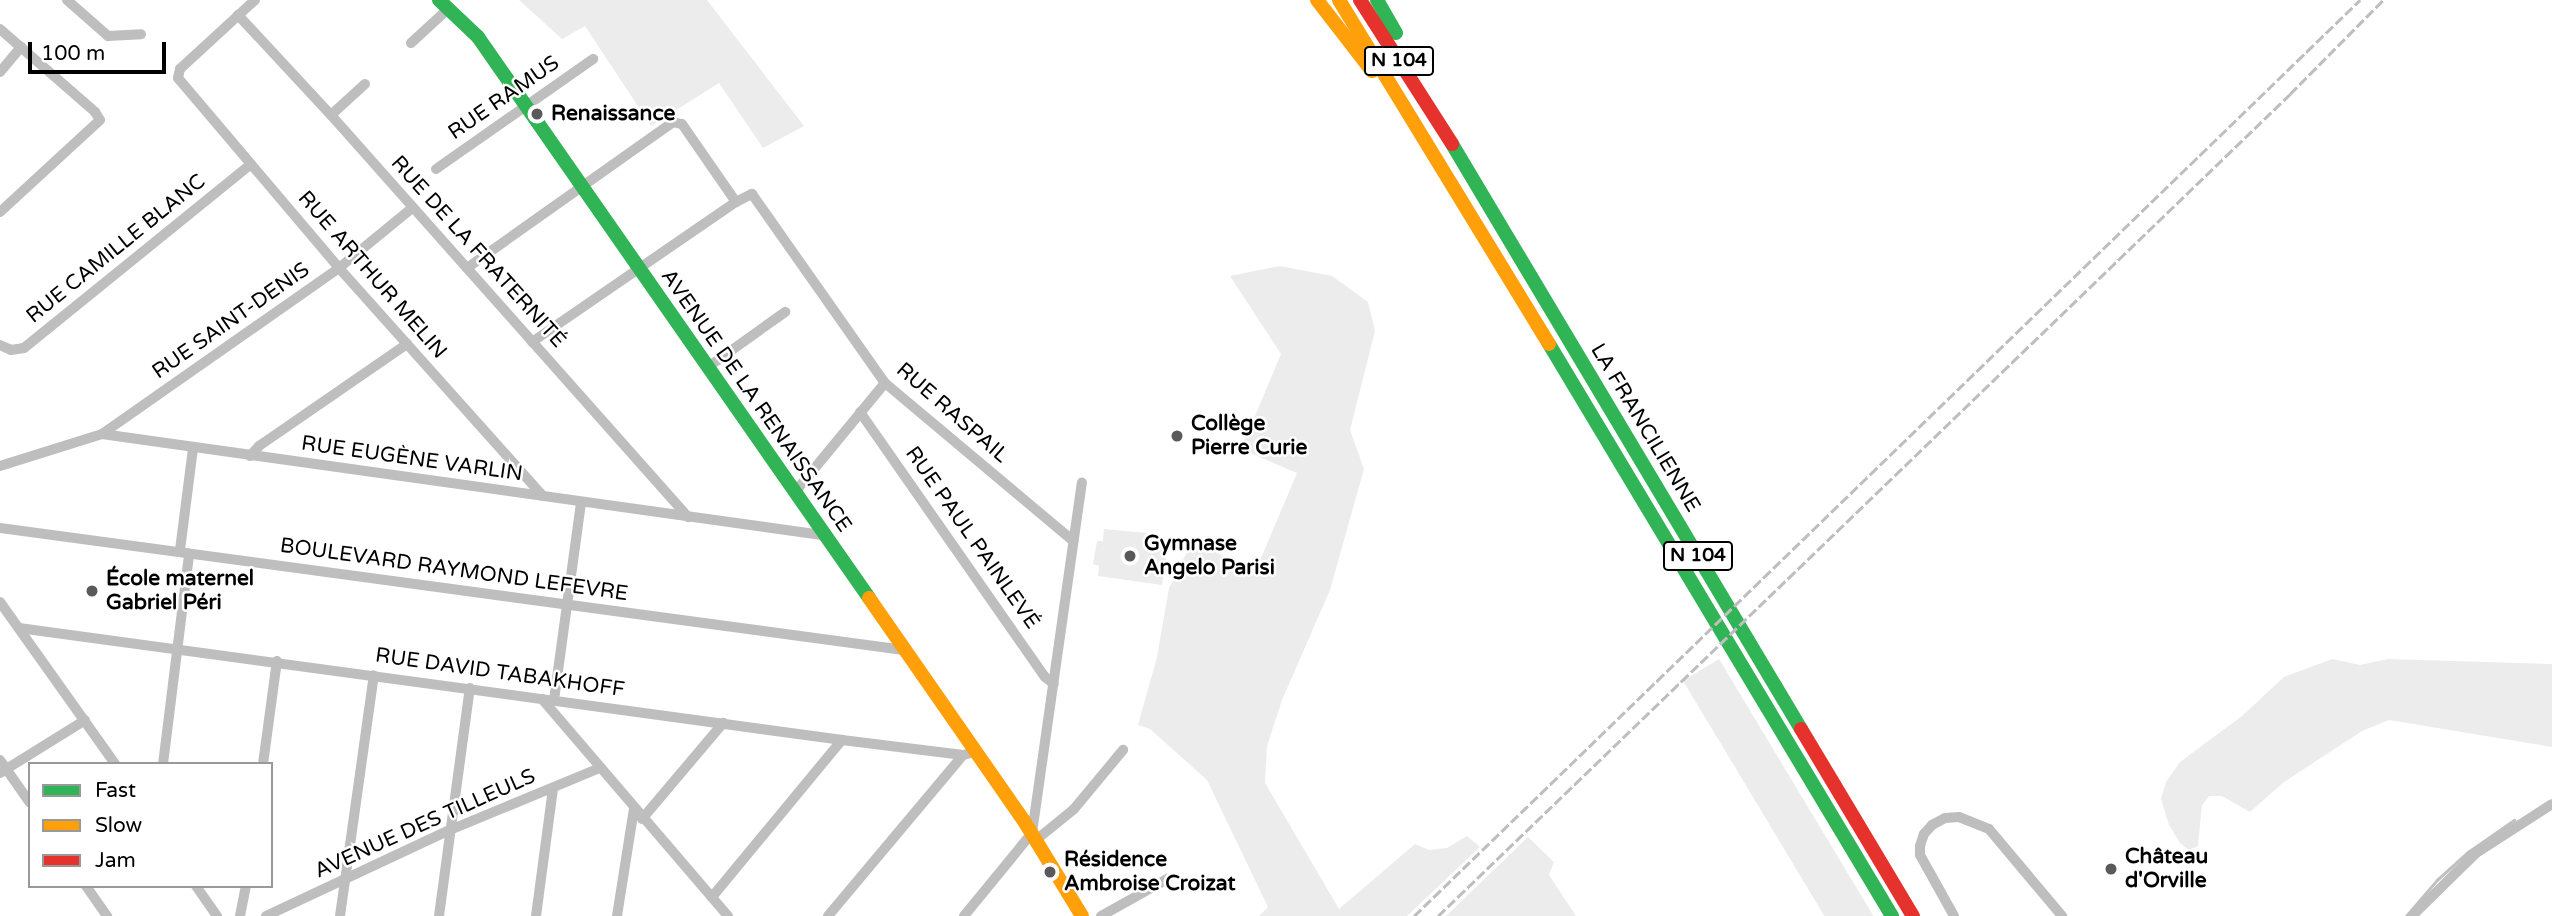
<!DOCTYPE html>
<html>
<head>
<meta charset="utf-8">
<style>
	body { margin:0 }
	#map { position:relative; width:2552px; height:916px; overflow:hidden; background:#fff; font-family:"Varela Round",sans-serif }
	div>[style] { position:absolute }
	[style*='--x'] { left:calc(var(--x)*1px); top:calc(var(--y)*1px); width:calc(var(--w)*1px); rotate:calc(var(--a)*1deg) }
	.green>* { inset:0; background:#ececec; transform-origin:0 0 }
	.stream>* { height:2.5px; margin:-1.25px; padding:0 1.25px; transform-origin:1.25px; border-radius:1.25px; background:#bfbfbf }
	.street>* { height:10px; margin:-5px; padding:0 5px; transform-origin:5px; border-radius:5px; background:#bebebe }
	.fast>* { height:14px; margin:-7px; padding:0 7px; transform-origin:7px; border-radius:7px; background:#30b455 }
	.slow>* { height:14px; margin:-7px; padding:0 7px; transform-origin:7px; border-radius:7px; background:#ff9f0a }
	.jam>* { height:14px; margin:-7px; padding:0 7px; transform-origin:7px; border-radius:7px; background:#e5322d }
	.rail>* { height:2.5px; margin-top:-1.25px; transform-origin:0; background:repeating-linear-gradient(90deg,#bebebe 0 10px,transparent 0 13.5px) }
	.dots>* { width:19px; height:19px; translate:-50% -50%; box-sizing:border-box; border:4px solid #fff; border-radius:50% }
	span { translate:-50% -50%; white-space:nowrap; text-align:center; line-height:1.15; -webkit-text-stroke:5px #fff; paint-order:stroke }
	.shield-label span { padding:2px 5px; background:#fff; border:2px solid; border-radius:5px; -webkit-text-stroke-width:0 }
	.shield-label { font-size:19px; color:#000; font-weight:700 }
	.street-label { font-size:21px; color:#000 }
	.poi-label { font-size:21px; color:#000; font-weight:700 }
	.left { translate:0 -50%; text-align:left }
	.legend { position:absolute; left:28px; top:762px; width:245px; height:126px; box-sizing:border-box; background:#fff; border:2px solid #999; margin:0; padding:9px 12px; list-style:none; font-size:21px; color:#000 }
	.legend li { display:flex; align-items:center; gap:14px; height:35px }
	.legend b { width:35px; border:2px solid #999 }
	.scale { position:absolute; left:28px; top:42px; width:138px; height:32px; box-sizing:border-box; border:4px solid #000; border-top:0; padding-left:9px; font-size:21px; line-height:24px; white-space:nowrap; color:#000; -webkit-text-stroke:5px #fff; paint-order:stroke }
</style>
</head>
<body>
<div id="map">
	<div class="green">
		<i style="clip-path:polygon(519px 0,707px 0,804px 126px,763px 148px,719px 83px,651px 126px,585px 26px,562px 39px)"></i>
		<i style="clip-path:polygon(1280px 266px,1332px 276px,1368px 302px,1375px 331px,1350px 430px,1364px 469px,1330px 590px,1282px 700px,1267px 746px,1265px 783px,1339px 909px,1415px 844px,1429px 850px,1447px 848px,1467px 836px,1480px 847px,1407px 916px,1259px 916px,1268px 907px,1207px 780px,1150px 729px,1138px 725px,1157px 657px,1169px 588px,1192px 542px,1256px 570px,1297px 473px,1241px 449px,1281px 354px,1230px 276px)"></i>
		<i style="clip-path:polygon(1104px 529px,1147px 533px,1167px 550px,1162px 585px,1098px 576px,1099px 566px,1093px 564px,1097px 541px,1103px 541px)"></i>
		<i style="left:1719px;top:659px;width:301px;height:42px;rotate:59deg"></i>
		<i style="clip-path:polygon(2332px 659px,2360px 665px,2388px 659px,2552px 664px,2552px 747px,2389px 720px,2362px 731px,2284px 782px,2250px 812px,2222px 796px,2209px 796px,2202px 805px,2198px 846px,2189px 850px,2180px 843px,2169px 825px,2161px 799px,2166px 782px,2180px 762px,2242px 716px,2284px 677px)"></i>
		<i style="clip-path:polygon(1528px 837px,1554px 862px,1549px 875px,1576px 916px,1446px 916px)"></i>
	</div>
	<div class="stream">
		<i style="--x:2406;--y:916;--w:48;--a:-49.3"></i>
		<i style="--x:2437;--y:880;--w:42;--a:-42.1"></i>
		<i style="--x:2468;--y:852;--w:56;--a:-34.8"></i>
	</div>
	<div class="street">
		<i style="--x:67;--y:0;--w:55;--a:41.3"></i>
		<i style="--x:108;--y:36;--w:33;--a:-3"></i>
		<i style="--x:255;--y:0;--w:102;--a:137.4"></i>
		<i style="--x:180;--y:69;--w:9;--a:103"></i>
		<i style="--x:178;--y:78;--w:249;--a:49.7"></i>
		<i style="--x:339;--y:268;--w:306;--a:48.2"></i>
		<i style="--x:238;--y:15;--w:137;--a:47.1"></i>
		<i style="--x:331;--y:115;--w:538;--a:48.39"></i>
		<i style="--x:0;--y:29;--w:126;--a:41.1"></i>
		<i style="--x:95;--y:112;--w:9;--a:58"></i>
		<i style="--x:100;--y:120;--w:136;--a:137.4"></i>
		<i style="--x:411;--y:43;--w:50;--a:-42.6"></i>
		<i style="--x:0;--y:72;--w:33;--a:-50"></i>
		<i style="--x:331;--y:115;--w:46;--a:-42.4"></i>
		<i style="--x:436;--y:169;--w:192;--a:-35"></i>
		<i style="--x:467;--y:268;--w:252;--a:-35.3"></i>
		<i style="--x:673;--y:122;--w:9;--a:13"></i>
		<i style="--x:682;--y:124;--w:95;--a:55.3"></i>
		<i style="--x:532;--y:342;--w:247;--a:-34.5"></i>
		<i style="--x:736;--y:202;--w:18;--a:-27"></i>
		<i style="--x:752;--y:194;--w:231;--a:54.9"></i>
		<i style="--x:885;--y:383;--w:246;--a:40"></i>
		<i style="--x:0;--y:345;--w:12;--a:24"></i>
		<i style="--x:11;--y:350;--w:13;--a:-9"></i>
		<i style="--x:24;--y:348;--w:292;--a:-39"></i>
		<i style="--x:708;--y:367;--w:95;--a:-35.5"></i>
		<i style="--x:860;--y:412;--w:323;--a:55.1"></i>
		<i style="--x:1045;--y:677;--w:11;--a:38"></i>
		<i style="--x:102;--y:434;--w:727;--a:7.99"></i>
		<i style="--x:250;--y:456;--w:13;--a:-48"></i>
		<i style="--x:259;--y:446;--w:180;--a:-34.6"></i>
		<i style="--x:0;--y:466;--w:107;--a:-17.4"></i>
		<i style="--x:102;--y:434;--w:289;--a:-35"></i>
		<i style="--x:339;--y:268;--w:94;--a:-39.4"></i>
		<i style="--x:795;--y:492;--w:141;--a:-50.5"></i>
		<i style="--x:0;--y:528;--w:912;--a:7.69"></i>
		<i style="--x:180;--y:550;--w:102;--a:-82.7"></i>
		<i style="--x:0;--y:602;--w:199;--a:54.6"></i>
		<i style="--x:19;--y:628;--w:831;--a:7.75"></i>
		<i style="--x:842;--y:740;--w:122;--a:7.1"></i>
		<i style="--x:963;--y:755;--w:12;--a:-14"></i>
		<i style="--x:542;--y:699;--w:286;--a:49.4"></i>
		<i style="--x:554;--y:700;--w:200;--a:-82.2"></i>
		<i style="--x:0;--y:760;--w:52;--a:55.1"></i>
		<i style="--x:163;--y:764;--w:212;--a:-82.9"></i>
		<i style="--x:263;--y:764;--w:104;--a:-82.3"></i>
		<i style="--x:0;--y:773;--w:100;--a:-31.9"></i>
		<i style="--x:642;--y:819;--w:126;--a:-49.8"></i>
		<i style="--x:1036;--y:840;--w:49;--a:-39.2"></i>
		<i style="--x:1074;--y:809;--w:77;--a:-50.3"></i>
		<i style="--x:86;--y:886;--w:37;--a:55"></i>
		<i style="--x:196;--y:886;--w:37;--a:55"></i>
		<i style="--x:712;--y:897;--w:204;--a:-50.4"></i>
		<i style="--x:240;--y:916;--w:31;--a:-79"></i>
		<i style="--x:266;--y:916;--w:203;--a:-25.1"></i>
		<i style="--x:450;--y:830;--w:162;--a:-22.5"></i>
		<i style="--x:340;--y:916;--w:243;--a:-82"></i>
		<i style="--x:439;--y:916;--w:230;--a:-82.3"></i>
		<i style="--x:536;--y:916;--w:129;--a:-82.4"></i>
		<i style="--x:617;--y:916;--w:108;--a:-81"></i>
		<i style="--x:828;--y:916;--w:210;--a:-50"></i>
		<i style="--x:964;--y:916;--w:107;--a:-50.7"></i>
		<i style="--x:1032;--y:833;--w:354;--a:-81.9"></i>
		<i style="--x:1101;--y:916;--w:76;--a:-29.3"></i>
		<i style="--x:1954;--y:916;--w:70;--a:-119.1"></i>
		<i style="--x:1920;--y:855;--w:9;--a:-90"></i>
		<i style="--x:1920;--y:846;--w:13;--a:-72"></i>
		<i style="--x:1924;--y:834;--w:12;--a:-48"></i>
		<i style="--x:1932;--y:825;--w:15;--a:-28"></i>
		<i style="--x:1945;--y:818;--w:14;--a:-4"></i>
		<i style="--x:1959;--y:817;--w:32;--a:22"></i>
		<i style="--x:1989;--y:829;--w:114;--a:50"></i>
		<i style="--x:2412;--y:916;--w:90;--a:-44.5"></i>
		<i style="--x:2476;--y:853;--w:90;--a:-32.8"></i>
	</div>
	<div class="fast">
		<i style="--x:439;--y:0;--w:54;--a:43.5"></i>
		<i style="--x:478;--y:37;--w:684;--a:55.12"></i>
		<i style="--x:1377;--y:0;--w:38;--a:60"></i>
		<i style="--x:1452;--y:144;--w:681;--a:59.18"></i>
		<i style="--x:1549;--y:344;--w:667;--a:59.05"></i>
	</div>
	<div class="slow">
		<i style="--x:1317;--y:0;--w:90;--a:52.2"></i>
		<i style="--x:1339;--y:0;--w:403;--a:58.6"></i>
		<i style="--x:869;--y:598;--w:272;--a:55.2"></i>
		<i style="--x:1024;--y:821;--w:111;--a:58.6"></i>
	</div>
	<div class="jam">
		<i style="--x:1360;--y:0;--w:171;--a:57.4"></i>
		<i style="--x:1801;--y:729;--w:218;--a:59.1"></i>
	</div>
	<div class="rail">
		<i style="--x:1414;--y:916;--w:1317;--a:-44.08"></i>
		<i style="--x:1438;--y:916;--w:1184;--a:-43.97"></i>
		<i style="--x:2290;--y:94;--w:132;--a:-45.3"></i>
	</div>
	<div class="dots">
		<i style="left:537px;top:114px;background:#595959"></i>
		<i style="left:1177px;top:436px;background:#595959"></i>
		<i style="left:1130px;top:556px;background:#595959"></i>
		<i style="left:92px;top:591px;background:#595959"></i>
		<i style="left:2111px;top:869px;background:#595959"></i>
		<i style="left:1050px;top:872px;background:#595959"></i>
	</div>
	<div class="shield-label">
		<span style="left:1399px;top:61px">N 104</span>
		<span style="left:1698px;top:556px">N 104</span>
	</div>
	<div class="street-label">
		<span style="left:504px;top:98px;rotate:-35deg">RUE RAMUS</span>
		<span style="left:116px;top:249px;rotate:-39deg">RUE CAMILLE BLANC</span>
		<span style="left:478px;top:252px;rotate:48deg">RUE DE LA FRATERNITÉ</span>
		<span style="left:372px;top:275px;rotate:49deg">RUE ARTHUR MELIN</span>
		<span style="left:231px;top:321px;rotate:-35deg">RUE SAINT-DENIS</span>
		<span style="left:756px;top:401px;rotate:55deg">AVENUE DE LA RENAISSANCE</span>
		<span style="left:952px;top:413px;rotate:41deg">RUE RASPAIL</span>
		<span style="left:1645px;top:428px;rotate:59deg">LA FRANCILIENNE</span>
		<span style="left:412px;top:459px;rotate:8deg">RUE EUGÈNE VARLIN</span>
		<span style="left:972px;top:538px;rotate:55deg">RUE PAUL PAINLEVÉ</span>
		<span style="left:454px;top:570px;rotate:8deg">BOULEVARD RAYMOND LEFEVRE</span>
		<span style="left:500px;top:673px;rotate:8deg">RUE DAVID TABAKHOFF</span>
		<span style="left:425px;top:824px;rotate:-24deg">AVENUE DES TILLEULS</span>
	</div>
	<div class="poi-label">
		<span class="left" style="left:551px;top:114px">Renaissance</span>
		<span class="left" style="left:1191px;top:436px">Collège<br>Pierre Curie</span>
		<span class="left" style="left:1144px;top:556px">Gymnase<br>Angelo Parisi</span>
		<span class="left" style="left:106px;top:591px">École maternel<br>Gabriel Péri</span>
		<span class="left" style="left:2125px;top:869px">Château<br>d'Orville</span>
		<span class="left" style="left:1064px;top:872px">Résidence<br>Ambroise Croizat</span>
	</div>
	<ul class="legend">
	<li><b style="height:9px;background:#30b455"></b>Fast</li>
	<li><b style="height:9px;background:#ff9f0a"></b>Slow</li>
	<li><b style="height:9px;background:#e5322d"></b>Jam</li>
	</ul>
	<div class="scale">100 m</div>
</div>
</body>
</html>
